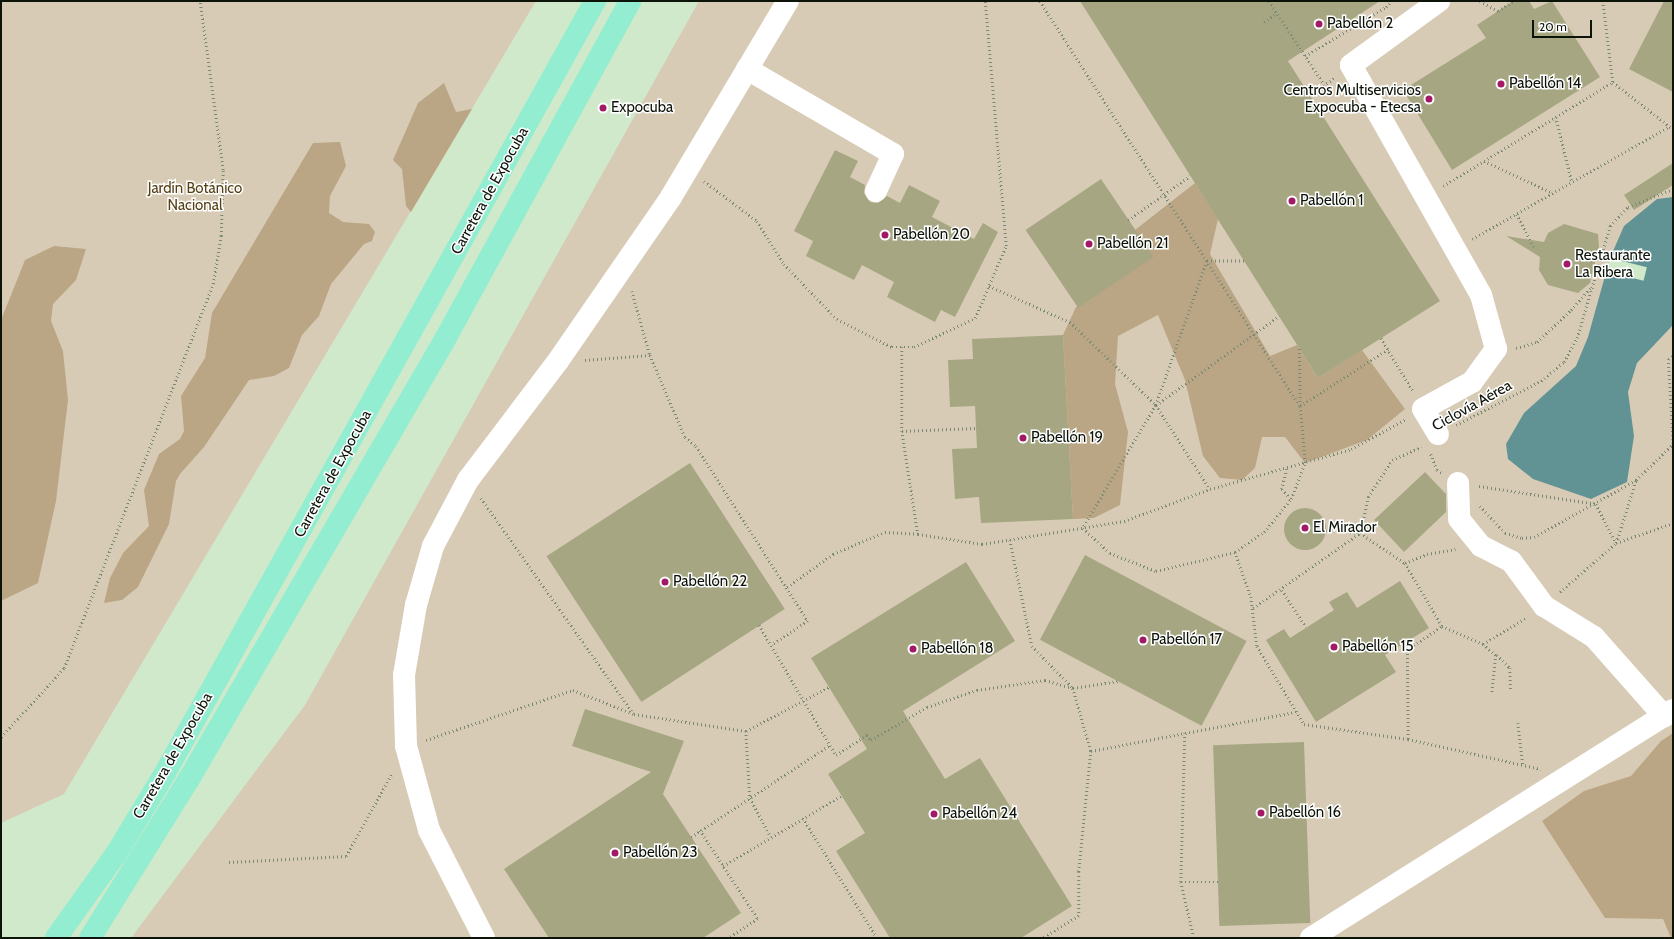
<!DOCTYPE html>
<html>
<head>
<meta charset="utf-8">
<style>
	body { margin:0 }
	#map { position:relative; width:1674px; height:939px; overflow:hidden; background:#d1e9cb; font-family:Cabin,sans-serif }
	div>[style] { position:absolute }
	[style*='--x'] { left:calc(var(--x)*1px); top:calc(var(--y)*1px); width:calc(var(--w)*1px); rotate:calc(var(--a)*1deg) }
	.green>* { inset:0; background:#d8cbb6 }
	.forest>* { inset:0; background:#baa684 }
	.water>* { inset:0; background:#629394 }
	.pier>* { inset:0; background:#d1e9cb; transform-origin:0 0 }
	.building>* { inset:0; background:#a6a782; transform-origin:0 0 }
	.round { border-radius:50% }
	.path>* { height:2.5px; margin-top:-1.25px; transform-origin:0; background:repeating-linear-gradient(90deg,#798974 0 1px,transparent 0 4px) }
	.minor>* { height:22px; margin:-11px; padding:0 11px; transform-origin:11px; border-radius:11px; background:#fff }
	.major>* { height:22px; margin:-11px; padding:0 11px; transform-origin:11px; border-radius:11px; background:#92edd1 }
	.dots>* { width:11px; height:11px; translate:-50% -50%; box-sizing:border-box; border:2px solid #fff; border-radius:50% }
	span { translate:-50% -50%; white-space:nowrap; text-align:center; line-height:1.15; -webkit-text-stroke:3px #fff; paint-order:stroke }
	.poi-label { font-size:15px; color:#0c1309 }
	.left { translate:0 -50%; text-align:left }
	.right { translate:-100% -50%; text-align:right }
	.park-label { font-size:15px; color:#564015 }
	.street-label { font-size:15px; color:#0c1309 }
	.frame { position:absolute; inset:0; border:2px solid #0c1309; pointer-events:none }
	.scale { position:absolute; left:1532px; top:20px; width:60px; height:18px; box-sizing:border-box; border:2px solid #0c1309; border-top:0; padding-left:5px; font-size:12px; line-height:14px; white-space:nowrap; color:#0c1309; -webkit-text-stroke:3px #fff; paint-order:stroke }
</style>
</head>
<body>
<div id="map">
	<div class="green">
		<i style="clip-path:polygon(1px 1px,536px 1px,64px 794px,1px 823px)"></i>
		<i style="clip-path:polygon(699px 1px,1673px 1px,1673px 938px,131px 938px,305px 705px)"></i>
	</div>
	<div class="forest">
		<i style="clip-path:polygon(444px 83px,456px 112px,472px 109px,411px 212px,406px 206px,402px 169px,393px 160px,418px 103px)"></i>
		<i style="clip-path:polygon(340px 142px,346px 166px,330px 196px,329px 213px,343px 222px,369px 224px,375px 232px,372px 241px,364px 244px,331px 284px,319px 316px,302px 335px,289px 368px,274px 376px,249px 380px,204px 447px,180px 474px,176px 481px,169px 524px,138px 587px,122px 600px,104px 603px,110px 578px,123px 553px,149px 526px,144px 490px,159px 454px,180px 439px,184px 431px,181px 396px,205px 358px,212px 313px,313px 143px)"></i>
		<i style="clip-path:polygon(1195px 183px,1218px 219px,1210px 254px,1270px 356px,1297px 345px,1318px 378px,1362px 350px,1405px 409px,1367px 440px,1305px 463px,1285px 437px,1262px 437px,1255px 468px,1242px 480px,1220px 478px,1203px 456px,1185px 380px,1158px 315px,1118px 336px,1115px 384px,1128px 432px,1120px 505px,1094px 518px,1073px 519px,1063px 335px,1076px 307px,1152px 257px,1135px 230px)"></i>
		<i style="clip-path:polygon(54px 246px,86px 249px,76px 280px,53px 304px,51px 321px,63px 351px,68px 400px,56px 501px,38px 583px,1px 601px,1px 320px,25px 260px)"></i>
		<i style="clip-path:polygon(1673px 733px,1673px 938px,1671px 938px,1663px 919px,1605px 918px,1542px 821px,1584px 791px,1631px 776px,1661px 741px)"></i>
	</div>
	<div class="water">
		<i style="clip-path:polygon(1673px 197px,1673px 325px,1637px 363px,1628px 392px,1634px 436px,1627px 482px,1591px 499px,1533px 479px,1508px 459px,1506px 444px,1524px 413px,1576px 366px,1588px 337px,1610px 258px,1624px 226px,1657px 199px)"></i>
	</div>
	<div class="pier">
		<i style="left:1610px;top:258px;width:38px;height:14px;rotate:14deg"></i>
	</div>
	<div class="building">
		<i style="clip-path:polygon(1080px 1px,1380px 1px,1288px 61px,1440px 301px,1318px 378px)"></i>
		<i style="clip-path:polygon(1513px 1px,1529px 1px,1534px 9px,1552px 1px,1600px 77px,1452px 170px,1403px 90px,1486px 38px,1477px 25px)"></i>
		<i style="clip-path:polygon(1664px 1px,1673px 1px,1673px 92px,1629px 69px)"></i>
		<i style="clip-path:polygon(835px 150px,858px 161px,850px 177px,865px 185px,864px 193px,870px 202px,878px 203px,887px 196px,900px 203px,909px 185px,940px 201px,932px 217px,974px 239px,983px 223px,998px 232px,955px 317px,941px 310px,935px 322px,887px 297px,894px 282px,862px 265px,854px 280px,806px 256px,813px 241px,794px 231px)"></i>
		<i style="clip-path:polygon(1673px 163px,1673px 185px,1634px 210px,1624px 195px)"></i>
		<i style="left:1101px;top:179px;width:94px;height:91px;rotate:56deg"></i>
		<i style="clip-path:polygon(1564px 224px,1598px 234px,1599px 247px,1590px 283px,1578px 293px,1548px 285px,1539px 270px,1540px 257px,1506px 236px,1544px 242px,1548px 233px)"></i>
		<i style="clip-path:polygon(1063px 335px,1073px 519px,981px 523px,979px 497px,955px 499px,952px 449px,977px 448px,976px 428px,975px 406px,950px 407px,948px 360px,973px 359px,972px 339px)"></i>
		<i style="left:690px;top:463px;width:174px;height:171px;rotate:57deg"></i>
		<i style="clip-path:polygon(1425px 472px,1446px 494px,1446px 512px,1404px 552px,1374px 520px)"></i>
		<i class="round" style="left:1284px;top:508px;width:42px;height:42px"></i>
		<i style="left:1085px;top:555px;width:183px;height:96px;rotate:28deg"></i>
		<i style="clip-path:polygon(966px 562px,1015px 641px,903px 711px,945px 779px,980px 758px,1072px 906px,1021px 938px,890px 938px,836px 851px,865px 833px,828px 774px,867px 749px,811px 658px)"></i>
		<i style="clip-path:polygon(1400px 581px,1429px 628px,1385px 655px,1396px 672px,1316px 722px,1266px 640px,1284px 629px,1290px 638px,1334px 610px,1329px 602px,1347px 592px,1357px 608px)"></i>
		<i style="clip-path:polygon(585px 709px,684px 741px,663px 794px,741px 913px,703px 938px,549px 938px,504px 869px,651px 772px,572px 746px)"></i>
		<i style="left:1304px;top:742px;width:181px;height:91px;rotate:88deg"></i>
	</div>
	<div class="path">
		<i style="--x:1040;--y:1;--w:481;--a:57.3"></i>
		<i style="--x:1300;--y:406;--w:105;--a:-32.9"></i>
		<i style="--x:1269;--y:1;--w:100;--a:56.5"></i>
		<i style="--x:1480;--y:1;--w:21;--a:29"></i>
		<i style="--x:1498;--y:11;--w:18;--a:-34"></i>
		<i style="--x:1603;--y:1;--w:82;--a:83"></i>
		<i style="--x:1613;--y:82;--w:76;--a:38.1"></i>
		<i style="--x:1264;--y:22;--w:16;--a:-35"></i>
		<i style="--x:1305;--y:56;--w:95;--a:-31.2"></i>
		<i style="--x:1386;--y:7;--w:8;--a:-50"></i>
		<i style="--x:1310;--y:95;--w:29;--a:-35"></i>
		<i style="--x:1556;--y:117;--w:67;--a:76.2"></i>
		<i style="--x:1484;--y:161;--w:76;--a:24.9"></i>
		<i style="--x:704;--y:181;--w:66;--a:37"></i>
		<i style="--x:757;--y:221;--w:51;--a:57.9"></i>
		<i style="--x:784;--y:264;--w:76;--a:46.1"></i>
		<i style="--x:837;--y:319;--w:62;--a:27"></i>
		<i style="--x:892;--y:347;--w:22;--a:0"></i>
		<i style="--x:914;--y:347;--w:68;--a:-25.4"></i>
		<i style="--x:975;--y:318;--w:78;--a:-66.7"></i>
		<i style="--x:1006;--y:246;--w:246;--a:-94.9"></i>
		<i style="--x:1443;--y:186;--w:199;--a:-31.5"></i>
		<i style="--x:1517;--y:214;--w:37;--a:63"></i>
		<i style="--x:1128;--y:220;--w:76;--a:-35.4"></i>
		<i style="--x:1472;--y:239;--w:228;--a:-29.7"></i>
		<i style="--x:1244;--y:261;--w:37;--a:180"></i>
		<i style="--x:1207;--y:261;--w:153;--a:109.5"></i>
		<i style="--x:1156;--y:405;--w:143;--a:120.7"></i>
		<i style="--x:1083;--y:528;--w:37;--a:43"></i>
		<i style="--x:1110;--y:553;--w:49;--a:21.4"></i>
		<i style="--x:1156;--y:571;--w:81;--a:-13.5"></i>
		<i style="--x:1235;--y:552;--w:35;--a:-35"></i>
		<i style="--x:1264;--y:532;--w:43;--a:-50.7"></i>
		<i style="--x:1291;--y:499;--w:39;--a:-69"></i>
		<i style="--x:1305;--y:463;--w:57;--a:-95"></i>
		<i style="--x:1300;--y:406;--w:58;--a:-91"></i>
		<i style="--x:989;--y:286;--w:89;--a:24"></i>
		<i style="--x:1070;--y:322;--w:120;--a:44"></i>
		<i style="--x:1156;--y:405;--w:100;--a:57.3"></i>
		<i style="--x:632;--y:291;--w:66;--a:74.3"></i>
		<i style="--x:650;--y:355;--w:89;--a:66.9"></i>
		<i style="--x:685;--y:437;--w:14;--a:39"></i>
		<i style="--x:696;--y:446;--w:208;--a:57.4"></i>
		<i style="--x:808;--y:621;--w:43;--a:146.3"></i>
		<i style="--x:1381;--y:338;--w:62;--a:58.9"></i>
		<i style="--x:902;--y:347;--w:84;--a:90"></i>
		<i style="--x:902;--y:431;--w:104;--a:81.2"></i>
		<i style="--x:1516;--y:348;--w:22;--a:-16"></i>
		<i style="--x:1537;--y:342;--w:47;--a:-43.3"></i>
		<i style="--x:1571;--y:310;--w:30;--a:-49"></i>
		<i style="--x:585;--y:360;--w:65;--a:-4.4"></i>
		<i style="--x:1156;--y:405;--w:152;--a:-35.9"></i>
		<i style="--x:1456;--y:425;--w:96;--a:-27.4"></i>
		<i style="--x:1541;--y:381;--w:30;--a:-40"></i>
		<i style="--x:1564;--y:362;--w:27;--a:-62"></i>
		<i style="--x:1577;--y:338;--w:117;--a:-73.6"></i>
		<i style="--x:1610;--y:226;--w:26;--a:-47"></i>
		<i style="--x:1628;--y:207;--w:48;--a:-21.8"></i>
		<i style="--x:902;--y:431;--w:74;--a:-2.3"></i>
		<i style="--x:1431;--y:454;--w:17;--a:69"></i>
		<i style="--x:1437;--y:470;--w:6;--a:31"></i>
		<i style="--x:1287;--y:469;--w:21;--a:104"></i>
		<i style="--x:1282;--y:489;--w:13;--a:48"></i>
		<i style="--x:1479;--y:486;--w:118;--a:8.7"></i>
		<i style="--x:1596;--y:504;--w:44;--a:62.9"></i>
		<i style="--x:1616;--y:543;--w:60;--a:-19.3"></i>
		<i style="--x:481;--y:498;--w:263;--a:54.7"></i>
		<i style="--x:1480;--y:506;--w:37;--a:47"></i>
		<i style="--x:1505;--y:533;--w:18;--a:16"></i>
		<i style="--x:1522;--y:538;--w:12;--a:-5"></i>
		<i style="--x:1534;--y:537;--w:117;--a:-29.2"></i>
		<i style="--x:1636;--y:480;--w:52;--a:-44.2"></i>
		<i style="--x:1673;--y:444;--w:85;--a:-93.4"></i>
		<i style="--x:1668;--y:359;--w:6;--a:-31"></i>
		<i style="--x:1326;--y:530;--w:34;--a:5"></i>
		<i style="--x:1360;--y:533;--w:54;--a:33.7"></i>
		<i style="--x:1405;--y:563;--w:73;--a:59.6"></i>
		<i style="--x:1442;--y:626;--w:45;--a:23.7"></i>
		<i style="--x:1483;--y:644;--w:52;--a:-31.5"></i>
		<i style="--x:1010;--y:540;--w:108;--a:78.3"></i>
		<i style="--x:1032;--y:646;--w:59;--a:45.7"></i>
		<i style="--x:1073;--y:688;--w:66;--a:74.1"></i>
		<i style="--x:1091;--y:751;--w:122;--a:95.7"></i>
		<i style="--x:1079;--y:872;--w:44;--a:90"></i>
		<i style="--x:1079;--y:916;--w:42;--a:148.6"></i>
		<i style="--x:1235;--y:552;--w:48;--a:70.4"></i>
		<i style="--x:1251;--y:597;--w:49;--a:83"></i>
		<i style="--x:1257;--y:646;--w:91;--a:58.9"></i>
		<i style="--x:1304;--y:724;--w:105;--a:8.2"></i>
		<i style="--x:1408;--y:739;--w:136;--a:12.7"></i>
		<i style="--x:1405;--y:563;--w:24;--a:-22"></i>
		<i style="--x:1427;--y:554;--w:29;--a:-10"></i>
		<i style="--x:787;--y:587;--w:57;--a:-35.7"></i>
		<i style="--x:833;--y:554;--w:56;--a:-22.9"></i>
		<i style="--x:885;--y:532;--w:33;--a:3"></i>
		<i style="--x:918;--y:534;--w:65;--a:8.9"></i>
		<i style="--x:982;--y:544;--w:144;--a:-9.2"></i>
		<i style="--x:1124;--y:521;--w:92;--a:-20.4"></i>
		<i style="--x:1210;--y:489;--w:147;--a:-15.8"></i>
		<i style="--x:1351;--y:449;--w:63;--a:-28.6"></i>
		<i style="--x:1282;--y:590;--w:44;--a:57"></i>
		<i style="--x:1560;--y:592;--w:74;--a:-41.2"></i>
		<i style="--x:1616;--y:543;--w:66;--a:-72.4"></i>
		<i style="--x:1253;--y:608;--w:131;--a:-35"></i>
		<i style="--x:1360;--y:533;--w:37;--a:-77"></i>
		<i style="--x:1368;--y:497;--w:44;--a:-57"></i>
		<i style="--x:1392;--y:460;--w:32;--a:-24"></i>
		<i style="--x:759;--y:625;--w:151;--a:59.4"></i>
		<i style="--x:836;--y:755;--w:37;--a:-33"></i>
		<i style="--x:867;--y:735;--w:6;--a:51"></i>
		<i style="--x:871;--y:740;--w:65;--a:-30.5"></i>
		<i style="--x:927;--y:707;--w:53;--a:-18.8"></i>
		<i style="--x:977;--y:690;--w:69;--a:-8.4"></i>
		<i style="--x:1045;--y:680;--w:29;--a:16"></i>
		<i style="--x:1073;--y:688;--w:46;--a:-8.8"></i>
		<i style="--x:1483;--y:644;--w:17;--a:40"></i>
		<i style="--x:1496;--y:655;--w:38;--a:96"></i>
		<i style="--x:1497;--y:655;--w:18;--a:45"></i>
		<i style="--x:1510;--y:668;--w:23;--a:88"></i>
		<i style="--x:1518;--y:723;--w:42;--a:83.2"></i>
		<i style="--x:746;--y:731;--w:94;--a:-27.9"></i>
		<i style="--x:1185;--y:733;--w:149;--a:91.5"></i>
		<i style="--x:1181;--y:882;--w:57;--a:76.9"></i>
		<i style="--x:1;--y:737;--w:93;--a:-47.6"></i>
		<i style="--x:64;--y:668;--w:412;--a:-68.8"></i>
		<i style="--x:213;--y:284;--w:49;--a:-80.5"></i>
		<i style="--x:221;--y:236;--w:66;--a:-88.3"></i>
		<i style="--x:223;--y:170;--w:171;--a:-97.8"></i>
		<i style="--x:1408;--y:739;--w:89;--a:-90.6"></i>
		<i style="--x:1407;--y:650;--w:42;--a:-34.4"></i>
		<i style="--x:426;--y:740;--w:155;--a:-18.8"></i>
		<i style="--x:573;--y:690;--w:66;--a:21.5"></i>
		<i style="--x:634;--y:714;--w:113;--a:8.6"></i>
		<i style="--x:746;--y:731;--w:67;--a:86.6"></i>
		<i style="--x:750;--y:798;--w:44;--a:61.7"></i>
		<i style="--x:1091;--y:751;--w:209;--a:-10.8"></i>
		<i style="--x:803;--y:818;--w:141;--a:58.3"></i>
		<i style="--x:700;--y:830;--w:106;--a:56.9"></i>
		<i style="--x:758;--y:919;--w:35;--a:147"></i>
		<i style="--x:691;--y:837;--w:167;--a:-33.5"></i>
		<i style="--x:229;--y:862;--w:117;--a:-2.9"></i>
		<i style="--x:346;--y:856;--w:95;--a:-61"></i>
		<i style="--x:723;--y:866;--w:137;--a:-30.7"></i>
		<i style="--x:1181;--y:882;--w:37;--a:0"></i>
	</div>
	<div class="minor">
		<i style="--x:747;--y:69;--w:169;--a:30.2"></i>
		<i style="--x:893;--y:154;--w:41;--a:114.7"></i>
		<i style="--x:1438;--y:434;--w:29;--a:-121"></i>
		<i style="--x:1423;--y:409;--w:56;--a:-28.9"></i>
		<i style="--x:1472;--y:382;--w:41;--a:-54"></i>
		<i style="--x:1496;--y:349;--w:56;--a:-105.5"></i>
		<i style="--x:1481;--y:295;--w:264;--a:-119.5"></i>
		<i style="--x:1351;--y:65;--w:109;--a:-36"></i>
		<i style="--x:1458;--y:483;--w:36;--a:88"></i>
		<i style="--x:1459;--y:519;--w:35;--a:51"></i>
		<i style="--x:1481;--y:546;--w:34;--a:27"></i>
		<i style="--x:1511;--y:561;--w:56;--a:53.7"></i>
		<i style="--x:1544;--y:606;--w:59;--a:31.8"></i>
		<i style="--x:1594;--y:637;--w:106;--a:48.5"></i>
		<i style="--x:484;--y:938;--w:121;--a:-117"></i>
		<i style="--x:429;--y:830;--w:87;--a:-105.3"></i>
		<i style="--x:406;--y:746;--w:71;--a:-91.6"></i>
		<i style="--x:404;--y:675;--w:71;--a:-80.3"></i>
		<i style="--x:416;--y:605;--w:61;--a:-73.9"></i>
		<i style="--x:433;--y:546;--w:75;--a:-62.1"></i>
		<i style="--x:468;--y:480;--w:149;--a:-52.9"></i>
		<i style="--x:558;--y:361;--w:199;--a:-55.4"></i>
		<i style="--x:671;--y:197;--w:228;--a:-59.2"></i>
		<i style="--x:1311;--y:938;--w:428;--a:-32.2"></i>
	</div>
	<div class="major">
		<i style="--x:56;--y:938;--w:103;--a:-54.5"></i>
		<i style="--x:116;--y:854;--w:95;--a:-58.8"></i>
		<i style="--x:165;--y:773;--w:884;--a:-60.88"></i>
		<i style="--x:90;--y:938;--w:187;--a:-58.1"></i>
		<i style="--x:189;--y:779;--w:505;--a:-59.78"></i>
		<i style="--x:443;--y:343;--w:390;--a:-61.3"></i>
	</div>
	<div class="dots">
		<i style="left:1319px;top:24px;background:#a21a65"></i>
		<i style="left:1501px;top:84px;background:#a21a65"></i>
		<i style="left:1429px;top:99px;background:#a21a65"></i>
		<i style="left:603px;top:108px;background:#a21a65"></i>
		<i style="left:1292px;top:201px;background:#a21a65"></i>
		<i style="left:885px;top:235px;background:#a21a65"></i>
		<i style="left:1089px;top:244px;background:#a21a65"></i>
		<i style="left:1567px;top:264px;background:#a21a65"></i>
		<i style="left:1023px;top:438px;background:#a21a65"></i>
		<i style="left:1305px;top:528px;background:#a21a65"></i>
		<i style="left:665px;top:582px;background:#a21a65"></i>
		<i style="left:1143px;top:640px;background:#a21a65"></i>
		<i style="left:1334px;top:647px;background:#a21a65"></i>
		<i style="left:913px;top:649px;background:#a21a65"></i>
		<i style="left:1261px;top:813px;background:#a21a65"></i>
		<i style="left:934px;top:814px;background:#a21a65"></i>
		<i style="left:615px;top:853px;background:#a21a65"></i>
	</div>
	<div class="poi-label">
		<span class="left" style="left:1327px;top:24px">Pabellón 2</span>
		<span class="left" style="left:1509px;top:84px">Pabellón 14</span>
		<span class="right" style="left:1421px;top:99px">Centros Multiservicios<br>Expocuba - Etecsa</span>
		<span class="left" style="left:611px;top:108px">Expocuba</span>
		<span class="left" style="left:1300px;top:201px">Pabellón 1</span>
		<span class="left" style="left:893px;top:235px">Pabellón 20</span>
		<span class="left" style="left:1097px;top:244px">Pabellón 21</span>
		<span class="left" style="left:1575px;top:264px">Restaurante<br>La Ribera</span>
		<span class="left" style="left:1031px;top:438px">Pabellón 19</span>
		<span class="left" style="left:1313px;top:528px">El Mirador</span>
		<span class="left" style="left:673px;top:582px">Pabellón 22</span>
		<span class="left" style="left:1151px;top:640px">Pabellón 17</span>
		<span class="left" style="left:1342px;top:647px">Pabellón 15</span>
		<span class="left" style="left:921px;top:649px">Pabellón 18</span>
		<span class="left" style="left:1269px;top:813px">Pabellón 16</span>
		<span class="left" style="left:942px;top:814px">Pabellón 24</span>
		<span class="left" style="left:623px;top:853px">Pabellón 23</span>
	</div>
	<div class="park-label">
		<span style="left:195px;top:197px">Jardín Botánico<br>Nacional</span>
	</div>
	<div class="street-label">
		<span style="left:490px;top:191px;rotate:-61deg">Carretera de Expocuba</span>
		<span style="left:1472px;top:406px;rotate:-29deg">Ciclovía Aérea</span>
		<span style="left:333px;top:474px;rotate:-61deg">Carretera de Expocuba</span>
		<span style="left:173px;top:756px;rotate:-60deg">Carretera de Expocuba</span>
	</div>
	<div class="frame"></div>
	<div class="scale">20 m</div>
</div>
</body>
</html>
